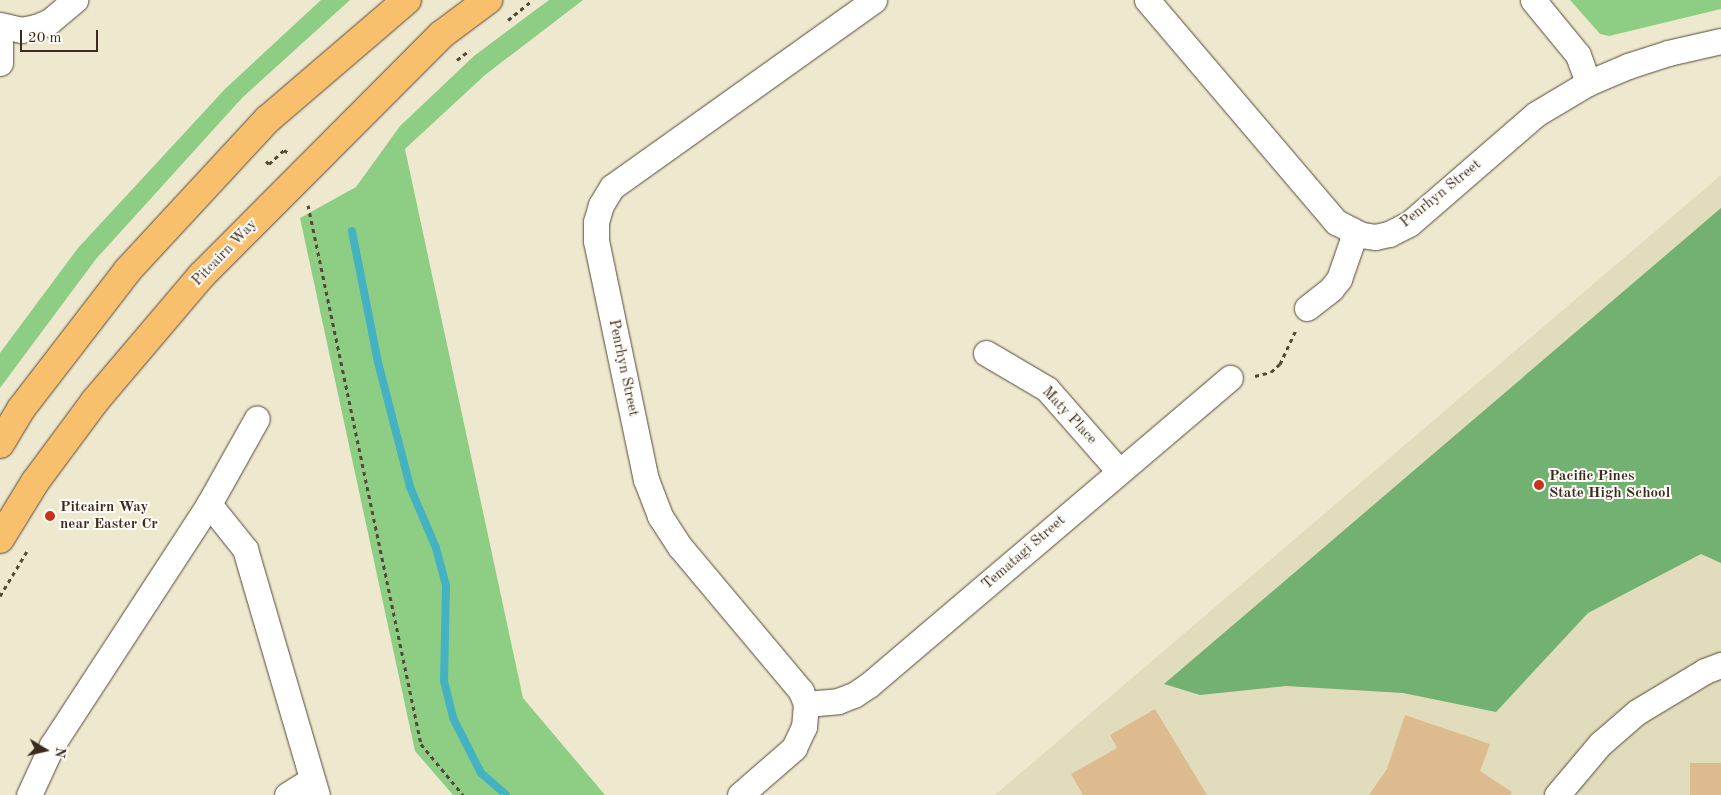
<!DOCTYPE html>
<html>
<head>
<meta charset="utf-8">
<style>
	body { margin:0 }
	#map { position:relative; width:1721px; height:795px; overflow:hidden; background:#eee9ce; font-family:"Old Standard TT",serif }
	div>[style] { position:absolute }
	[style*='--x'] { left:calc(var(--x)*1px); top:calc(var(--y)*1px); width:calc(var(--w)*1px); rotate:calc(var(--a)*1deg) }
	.built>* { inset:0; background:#e1dcbb }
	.green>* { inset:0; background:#8ece84 }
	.forest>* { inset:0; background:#72b172 }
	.stream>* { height:8px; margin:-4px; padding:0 4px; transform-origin:4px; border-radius:4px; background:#45b2c1 }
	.building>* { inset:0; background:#debb8e; transform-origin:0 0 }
	.path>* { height:3px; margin-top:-1.5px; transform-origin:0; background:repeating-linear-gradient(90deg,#564738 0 4px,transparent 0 8px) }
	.roads { filter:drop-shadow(0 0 1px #564738) drop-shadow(0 0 1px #564738) }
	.minor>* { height:25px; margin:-12.5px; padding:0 12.5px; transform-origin:12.5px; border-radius:12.5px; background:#fff }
	.major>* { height:28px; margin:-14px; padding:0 14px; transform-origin:14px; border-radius:14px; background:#f8bf6c }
	.dots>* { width:14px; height:14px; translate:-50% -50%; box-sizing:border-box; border:2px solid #fdfcf7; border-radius:50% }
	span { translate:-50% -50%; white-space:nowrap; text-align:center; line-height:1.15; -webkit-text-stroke:4px #fdfcf7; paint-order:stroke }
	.street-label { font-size:15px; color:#3b2a1e }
	.poi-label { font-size:15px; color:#3b2a1e; font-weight:700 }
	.left { translate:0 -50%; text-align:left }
	.north { position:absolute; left:20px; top:725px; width:50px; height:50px; -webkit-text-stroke:4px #fdfcf7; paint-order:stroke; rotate:99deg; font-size:14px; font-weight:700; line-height:20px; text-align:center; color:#3b2a1e }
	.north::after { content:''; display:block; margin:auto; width:18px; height:22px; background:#3b2a1e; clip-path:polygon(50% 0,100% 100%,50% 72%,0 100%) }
	.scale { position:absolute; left:20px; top:30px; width:78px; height:22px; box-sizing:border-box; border:2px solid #3b2a1e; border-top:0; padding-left:6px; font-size:15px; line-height:18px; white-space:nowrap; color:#3b2a1e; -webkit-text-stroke:4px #fdfcf7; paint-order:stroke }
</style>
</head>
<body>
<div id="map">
	<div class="built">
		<i style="clip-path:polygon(1721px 175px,1721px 795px,995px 795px)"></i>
	</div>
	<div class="green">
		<i style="clip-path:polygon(321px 0,350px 0,242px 98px,96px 259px,0 388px,0 353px,78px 248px,225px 89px)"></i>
		<i style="clip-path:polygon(549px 0,583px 0,485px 75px,405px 149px,523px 698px,605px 795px,453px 795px,415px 751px,300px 218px,356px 187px,400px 126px,474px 56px)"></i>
		<i style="clip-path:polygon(1570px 0,1721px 0,1721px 9px,1609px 36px,1600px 34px)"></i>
	</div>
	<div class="forest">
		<i style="clip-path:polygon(1721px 208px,1721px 563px,1701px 554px,1588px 613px,1496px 712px,1403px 693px,1286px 686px,1200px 695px,1164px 684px)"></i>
	</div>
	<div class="stream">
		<i style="--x:352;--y:231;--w:134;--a:78.8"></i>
		<i style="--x:378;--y:362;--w:129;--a:75.6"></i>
		<i style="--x:410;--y:487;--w:66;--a:66.9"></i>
		<i style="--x:436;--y:548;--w:39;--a:75"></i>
		<i style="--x:446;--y:586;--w:95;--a:91.2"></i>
		<i style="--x:444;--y:681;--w:38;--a:76"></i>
		<i style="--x:453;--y:718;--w:62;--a:63"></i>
		<i style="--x:481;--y:773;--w:33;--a:41"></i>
	</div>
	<div class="building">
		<i style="clip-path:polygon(1155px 709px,1207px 795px,1083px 795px,1071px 774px,1117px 748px,1110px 735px)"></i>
		<i style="clip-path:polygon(1405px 715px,1490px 744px,1480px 771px,1512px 792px,1510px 795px,1369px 795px,1387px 769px)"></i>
		<i style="left:1721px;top:763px;width:32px;height:31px;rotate:90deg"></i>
	</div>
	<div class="path">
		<i style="--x:508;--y:20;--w:32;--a:-39"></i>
		<i style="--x:457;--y:60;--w:16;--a:-38"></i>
		<i style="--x:266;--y:161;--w:4;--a:45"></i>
		<i style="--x:269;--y:164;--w:21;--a:-43"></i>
		<i style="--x:284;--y:150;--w:4;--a:34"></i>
		<i style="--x:308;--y:205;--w:551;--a:78.16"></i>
		<i style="--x:421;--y:744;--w:66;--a:50.5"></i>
		<i style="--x:1255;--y:376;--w:16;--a:-14"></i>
		<i style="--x:1271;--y:372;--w:12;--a:-42"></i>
		<i style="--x:1280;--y:364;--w:38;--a:-65"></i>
		<i style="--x:0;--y:596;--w:52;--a:-59"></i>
	</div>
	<div class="roads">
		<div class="minor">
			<i style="--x:1147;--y:0;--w:292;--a:49.6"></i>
			<i style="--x:1336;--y:222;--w:28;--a:27"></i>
			<i style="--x:1361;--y:235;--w:14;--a:8"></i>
			<i style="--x:1375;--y:237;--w:14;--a:-12"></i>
			<i style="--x:1389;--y:234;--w:22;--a:-27"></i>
			<i style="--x:1409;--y:224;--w:168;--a:-40.9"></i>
			<i style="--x:1536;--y:114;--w:61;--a:-30.8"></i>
			<i style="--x:1588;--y:83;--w:43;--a:-23"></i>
			<i style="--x:1628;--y:66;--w:42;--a:-18"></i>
			<i style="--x:1668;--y:53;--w:54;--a:-12.8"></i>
			<i style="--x:1533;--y:0;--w:71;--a:50.7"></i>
			<i style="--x:1578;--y:55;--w:30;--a:70"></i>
			<i style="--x:0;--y:25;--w:22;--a:13"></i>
			<i style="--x:21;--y:30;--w:15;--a:-11"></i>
			<i style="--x:36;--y:27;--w:15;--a:-23"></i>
			<i style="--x:50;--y:21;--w:33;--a:-40"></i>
			<i style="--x:0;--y:63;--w:26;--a:-90"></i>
			<i style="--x:0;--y:37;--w:11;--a:-63"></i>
			<i style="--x:1307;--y:308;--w:31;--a:-38"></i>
			<i style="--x:1331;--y:289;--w:13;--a:-51"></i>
			<i style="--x:1339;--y:279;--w:49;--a:-70.8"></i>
			<i style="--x:986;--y:353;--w:71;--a:30.5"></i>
			<i style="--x:1047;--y:389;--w:109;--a:48.7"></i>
			<i style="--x:209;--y:504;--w:58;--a:51.3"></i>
			<i style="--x:245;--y:549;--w:256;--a:73.7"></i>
			<i style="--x:806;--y:704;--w:32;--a:-5"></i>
			<i style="--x:838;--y:701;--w:17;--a:-21"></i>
			<i style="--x:854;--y:695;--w:18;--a:-34"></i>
			<i style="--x:869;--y:685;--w:474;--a:-40.4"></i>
			<i style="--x:29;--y:795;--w:55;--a:-65.3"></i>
			<i style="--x:52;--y:745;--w:288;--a:-56.9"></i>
			<i style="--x:209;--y:504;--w:98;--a:-60.8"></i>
			<i style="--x:287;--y:795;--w:28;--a:-32"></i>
			<i style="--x:740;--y:795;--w:72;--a:-41"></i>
			<i style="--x:794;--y:748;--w:23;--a:-65"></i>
			<i style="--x:804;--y:727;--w:23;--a:-85"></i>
			<i style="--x:806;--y:704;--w:14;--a:-111"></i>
			<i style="--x:801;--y:691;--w:188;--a:-130"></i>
			<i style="--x:680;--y:547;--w:37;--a:-123"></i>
			<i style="--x:660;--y:516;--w:39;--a:-111"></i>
			<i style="--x:646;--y:480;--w:244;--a:-101.8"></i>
			<i style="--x:596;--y:241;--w:19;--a:-90"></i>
			<i style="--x:596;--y:222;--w:18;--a:-74"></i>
			<i style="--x:601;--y:205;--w:21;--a:-59"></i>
			<i style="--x:612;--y:187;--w:322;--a:-35.5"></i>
			<i style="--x:1557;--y:795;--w:67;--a:-49.9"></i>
			<i style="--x:1600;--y:744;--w:49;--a:-40.9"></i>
			<i style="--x:1637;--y:712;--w:79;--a:-31.1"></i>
			<i style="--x:1705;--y:671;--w:17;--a:-21"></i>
		</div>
		<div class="major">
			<i style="--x:0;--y:444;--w:41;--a:-59"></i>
			<i style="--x:21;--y:409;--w:175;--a:-52.4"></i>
			<i style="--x:128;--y:270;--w:206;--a:-47.2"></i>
			<i style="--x:268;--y:119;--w:183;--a:-40.6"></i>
			<i style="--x:0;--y:539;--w:67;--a:-58.4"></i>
			<i style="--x:35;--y:482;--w:101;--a:-53.5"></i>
			<i style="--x:95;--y:401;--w:164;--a:-49.7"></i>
			<i style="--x:201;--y:276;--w:340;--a:-45.1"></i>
			<i style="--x:441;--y:35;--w:59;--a:-36.7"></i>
		</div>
	</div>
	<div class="dots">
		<i style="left:1539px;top:485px;background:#c8321e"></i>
		<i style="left:50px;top:516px;background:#c8321e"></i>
	</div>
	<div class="street-label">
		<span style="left:1441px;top:194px;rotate:-39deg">Penrhyn Street</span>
		<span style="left:225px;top:253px;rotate:-46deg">Pitcairn Way</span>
		<span style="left:623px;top:368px;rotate:78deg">Penrhyn Street</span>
		<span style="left:1069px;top:416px;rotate:47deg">Maty Place</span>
		<span style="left:1024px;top:553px;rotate:-41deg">Tematagi Street</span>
	</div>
	<div class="poi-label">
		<span class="left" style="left:1549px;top:485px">Pacific Pines<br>State High School</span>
		<span class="left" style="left:60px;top:516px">Pitcairn Way<br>near Easter Cr</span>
	</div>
	<div class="north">N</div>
	<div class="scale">20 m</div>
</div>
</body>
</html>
